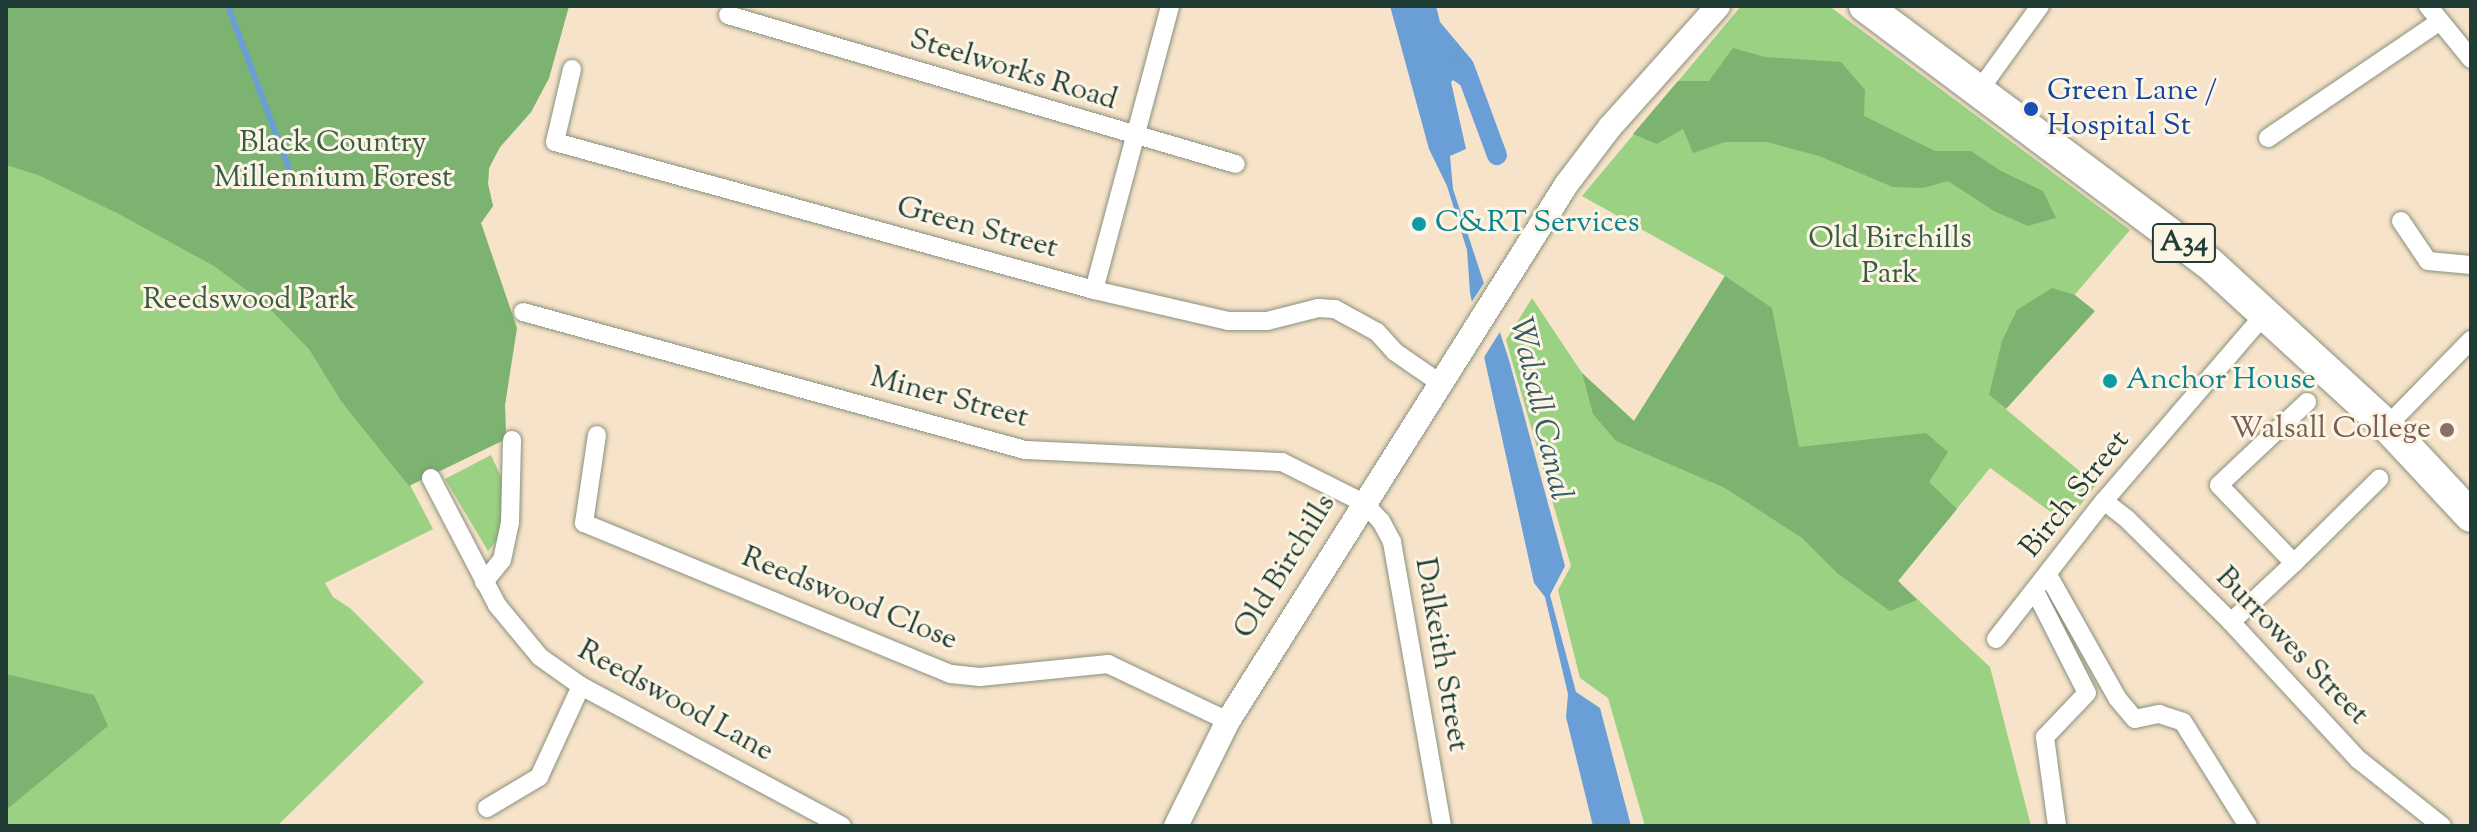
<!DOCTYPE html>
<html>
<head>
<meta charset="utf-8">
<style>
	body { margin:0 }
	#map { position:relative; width:2477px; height:832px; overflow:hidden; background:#f6e3c9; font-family:"Sorts Mill Goudy",serif }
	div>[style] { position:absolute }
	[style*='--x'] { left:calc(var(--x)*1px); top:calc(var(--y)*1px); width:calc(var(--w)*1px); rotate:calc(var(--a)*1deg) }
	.green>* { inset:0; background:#9bd182 }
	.forest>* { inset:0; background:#7cb370 }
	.water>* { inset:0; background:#699fd6 }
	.pier>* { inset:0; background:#f6e3c9 }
	.stream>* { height:6px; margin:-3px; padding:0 3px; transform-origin:3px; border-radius:3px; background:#699fd6 }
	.canal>* { height:20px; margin:-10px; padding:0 10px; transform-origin:10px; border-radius:10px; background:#699fd6 }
	.roads { filter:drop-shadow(0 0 2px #8a907e) drop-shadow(0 0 2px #8a907e) }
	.street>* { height:18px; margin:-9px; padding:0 9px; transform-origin:9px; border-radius:9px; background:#fff }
	.secondary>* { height:24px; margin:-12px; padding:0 12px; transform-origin:12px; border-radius:12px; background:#fff }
	.highway>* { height:32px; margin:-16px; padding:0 16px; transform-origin:16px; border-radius:16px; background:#fff }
	.dots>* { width:22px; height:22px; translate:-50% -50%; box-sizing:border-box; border:4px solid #fcf5e5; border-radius:50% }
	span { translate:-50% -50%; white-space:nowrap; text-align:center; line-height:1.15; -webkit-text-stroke:6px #fcf5e5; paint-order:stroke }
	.shield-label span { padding:2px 6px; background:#fcf5e5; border:2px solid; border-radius:6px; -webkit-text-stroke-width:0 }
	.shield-label { font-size:28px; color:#1f3d34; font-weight:700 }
	.street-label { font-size:30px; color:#1f3d34 }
	.transit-label { font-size:30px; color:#164399 }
	.left { translate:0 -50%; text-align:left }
	.park-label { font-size:30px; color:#385b44 }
	.culture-label { font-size:30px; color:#0d838f }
	.education-label { font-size:30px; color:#785e54 }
	.right { translate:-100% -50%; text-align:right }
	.water-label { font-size:32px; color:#355a65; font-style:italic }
	.frame { position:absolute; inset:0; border:8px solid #1f3d34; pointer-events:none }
</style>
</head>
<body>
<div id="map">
	<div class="green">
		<i style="clip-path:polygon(6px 6px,569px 6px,549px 78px,531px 112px,500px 147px,489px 168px,488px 184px,493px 206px,481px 223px,515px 328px,505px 405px,506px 439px,410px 485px,433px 529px,325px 583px,333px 597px,351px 609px,424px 682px,277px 826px,6px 826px)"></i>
		<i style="clip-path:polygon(1741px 6px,1829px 6px,2130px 230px,1989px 395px,2096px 485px,2066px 523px,1990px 468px,1898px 581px,1990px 667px,2031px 826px,1645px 826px,1608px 698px,1580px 678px,1558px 590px,1571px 566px,1506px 340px,1532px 298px,1582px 373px,1634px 421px,1725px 276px,1582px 196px)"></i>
		<i style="clip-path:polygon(491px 455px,503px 481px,505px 506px,498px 539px,488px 551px,445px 479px)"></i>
	</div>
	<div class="forest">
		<i style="clip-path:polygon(6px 6px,569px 6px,549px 78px,531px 112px,500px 147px,489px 168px,488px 184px,493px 206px,481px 223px,517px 328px,505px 405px,506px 439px,409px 486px,341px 401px,309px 349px,265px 304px,214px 266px,117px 213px,38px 175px,6px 165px)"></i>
		<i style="clip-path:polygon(1733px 48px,1765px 57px,1841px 62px,1865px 90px,1864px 116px,1935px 151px,1971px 151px,2001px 171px,2043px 191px,2056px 218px,2028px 226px,1994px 211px,1948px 181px,1923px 188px,1893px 187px,1819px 156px,1767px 142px,1725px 142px,1693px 153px,1683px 129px,1657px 144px,1633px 134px,1678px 81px,1709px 81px)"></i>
		<i style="clip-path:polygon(1725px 276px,1772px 308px,1799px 447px,1926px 433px,1948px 452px,1929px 482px,1957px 509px,1898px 581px,1917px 600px,1890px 611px,1837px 573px,1802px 538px,1725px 488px,1616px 441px,1593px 414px,1582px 373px,1634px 421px)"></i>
		<i style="clip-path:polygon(2052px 288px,2075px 295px,2095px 311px,2006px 409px,1989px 395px,2002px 341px,2017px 310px)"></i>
		<i style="clip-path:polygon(6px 674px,94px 695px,108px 726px,6px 810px)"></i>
	</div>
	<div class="water">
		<i style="clip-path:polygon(1390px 6px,1436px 6px,1440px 22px,1471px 59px,1478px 78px,1478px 87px,1469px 91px,1453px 80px,1451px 82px,1466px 149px,1450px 156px,1453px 189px,1509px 360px,1565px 566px,1550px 595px,1576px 692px,1600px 708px,1631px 826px,1593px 826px,1566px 717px,1568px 694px,1545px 597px,1534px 583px,1470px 293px,1467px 250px,1447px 186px,1429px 149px)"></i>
	</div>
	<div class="pier">
		<i style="clip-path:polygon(1486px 280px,1503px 327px,1481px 362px,1469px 306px)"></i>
	</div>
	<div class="stream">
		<i style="--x:228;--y:6;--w:173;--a:69.4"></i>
	</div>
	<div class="canal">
		<i style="--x:1464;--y:66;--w:95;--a:69.7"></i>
	</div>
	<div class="roads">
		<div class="street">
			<i style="--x:2428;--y:6;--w:68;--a:50.9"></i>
			<i style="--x:728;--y:15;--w:529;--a:16.35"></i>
			<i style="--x:572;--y:69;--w:75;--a:103.1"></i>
			<i style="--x:555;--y:142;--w:559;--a:15.35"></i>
			<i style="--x:1094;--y:290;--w:138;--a:13"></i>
			<i style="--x:1228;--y:321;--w:39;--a:0"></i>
			<i style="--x:1267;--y:321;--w:53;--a:-14.3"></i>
			<i style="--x:1318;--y:308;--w:17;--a:3"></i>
			<i style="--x:1335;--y:309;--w:48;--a:28.7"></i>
			<i style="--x:1377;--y:332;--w:27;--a:48"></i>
			<i style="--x:1395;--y:352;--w:55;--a:34.6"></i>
			<i style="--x:1978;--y:92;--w:106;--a:-54.2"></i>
			<i style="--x:2268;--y:138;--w:208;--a:-34.2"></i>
			<i style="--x:2401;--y:221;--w:48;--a:56"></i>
			<i style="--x:2428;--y:261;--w:43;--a:5.3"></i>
			<i style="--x:1094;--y:290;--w:294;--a:-75"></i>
			<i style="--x:523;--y:312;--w:521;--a:15.37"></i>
			<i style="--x:1025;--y:450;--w:257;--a:2.7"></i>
			<i style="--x:1282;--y:462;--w:92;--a:26.6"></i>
			<i style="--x:1364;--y:503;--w:25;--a:47"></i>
			<i style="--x:1381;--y:521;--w:24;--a:62"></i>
			<i style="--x:1392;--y:542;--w:288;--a:80"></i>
			<i style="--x:2387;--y:426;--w:120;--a:-45.7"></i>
			<i style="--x:597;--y:435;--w:89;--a:98.4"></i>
			<i style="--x:584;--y:523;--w:397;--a:22.4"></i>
			<i style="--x:951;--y:674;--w:29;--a:6"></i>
			<i style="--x:980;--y:677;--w:129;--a:-5.8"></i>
			<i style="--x:1108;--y:664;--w:133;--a:25.4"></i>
			<i style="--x:431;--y:478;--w:143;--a:62.5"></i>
			<i style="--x:497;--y:605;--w:67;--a:50.4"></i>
			<i style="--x:540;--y:657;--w:50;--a:35.3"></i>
			<i style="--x:581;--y:686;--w:296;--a:28.2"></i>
			<i style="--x:2104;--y:501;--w:29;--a:38"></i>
			<i style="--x:2127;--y:519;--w:146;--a:44.7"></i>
			<i style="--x:2231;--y:622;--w:188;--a:47.2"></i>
			<i style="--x:2359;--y:760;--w:106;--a:38.5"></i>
			<i style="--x:2294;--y:563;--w:120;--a:-44.7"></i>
			<i style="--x:2048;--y:575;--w:142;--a:60.6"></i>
			<i style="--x:2118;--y:699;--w:26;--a:50"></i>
			<i style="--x:2135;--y:719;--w:25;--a:-12"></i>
			<i style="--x:2159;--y:714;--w:25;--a:18"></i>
			<i style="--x:2183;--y:722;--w:123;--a:58"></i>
			<i style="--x:484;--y:582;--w:28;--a:-51"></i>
			<i style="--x:502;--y:560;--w:38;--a:-78"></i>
			<i style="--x:510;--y:523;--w:83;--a:-88.6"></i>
			<i style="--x:2035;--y:591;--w:114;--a:63"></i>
			<i style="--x:2087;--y:693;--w:61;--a:133.7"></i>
			<i style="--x:2045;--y:737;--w:90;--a:82.3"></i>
			<i style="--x:2231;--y:622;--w:86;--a:-43.1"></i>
			<i style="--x:2294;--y:563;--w:108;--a:-133.9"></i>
			<i style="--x:2219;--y:485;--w:121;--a:-43.3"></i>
			<i style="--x:1996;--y:639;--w:175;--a:-52"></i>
			<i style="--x:2104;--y:501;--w:247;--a:-49.3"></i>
			<i style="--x:487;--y:808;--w:61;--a:-30.8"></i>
			<i style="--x:539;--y:777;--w:100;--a:-65.2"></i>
		</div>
		<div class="secondary">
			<i style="--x:1176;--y:826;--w:117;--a:-63.7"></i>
			<i style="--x:1228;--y:721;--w:634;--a:-57.76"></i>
			<i style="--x:1566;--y:185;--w:73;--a:-52.8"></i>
			<i style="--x:1610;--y:127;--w:162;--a:-48.2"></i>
		</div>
		<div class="highway">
			<i style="--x:1865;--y:6;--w:429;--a:36.8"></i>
			<i style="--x:2209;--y:263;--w:241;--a:42.5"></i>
			<i style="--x:2387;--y:426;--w:123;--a:47"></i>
		</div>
	</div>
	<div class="dots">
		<i style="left:2031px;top:109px;background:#1a4fb4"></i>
		<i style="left:1419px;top:224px;background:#0f9aa8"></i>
		<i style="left:2110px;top:381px;background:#0f9aa8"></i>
		<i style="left:2447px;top:430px;background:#8d6e63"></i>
	</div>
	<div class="shield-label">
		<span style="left:2184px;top:243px">A34</span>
	</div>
	<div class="street-label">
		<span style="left:1013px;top:71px;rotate:17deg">Steelworks Road</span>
		<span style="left:977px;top:229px;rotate:15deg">Green Street</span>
		<span style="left:949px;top:399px;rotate:15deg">Miner Street</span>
		<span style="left:2076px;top:495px;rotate:-51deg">Birch Street</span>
		<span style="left:1286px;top:567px;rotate:-58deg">Old Birchills</span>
		<span style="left:849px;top:600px;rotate:22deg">Reedswood Close</span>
		<span style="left:2291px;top:647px;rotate:46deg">Burrowes Street</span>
		<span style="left:1440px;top:655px;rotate:80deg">Dalkeith Street</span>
		<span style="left:675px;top:702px;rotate:29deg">Reedswood Lane</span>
	</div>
	<div class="transit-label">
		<span class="left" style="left:2047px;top:109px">Green Lane /<br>Hospital St</span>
	</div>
	<div class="park-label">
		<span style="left:333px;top:161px">Black Country<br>Millennium Forest</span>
		<span style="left:1890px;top:257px">Old Birchills<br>Park</span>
		<span style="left:249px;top:301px">Reedswood Park</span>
	</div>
	<div class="culture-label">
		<span class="left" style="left:1435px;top:224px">C&amp;RT Services</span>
		<span class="left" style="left:2126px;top:381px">Anchor House</span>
	</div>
	<div class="education-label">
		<span class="right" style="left:2431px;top:430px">Walsall College</span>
	</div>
	<div class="water-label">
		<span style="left:1539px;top:409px;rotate:77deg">Walsall Canal</span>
	</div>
	<div class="frame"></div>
</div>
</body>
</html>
